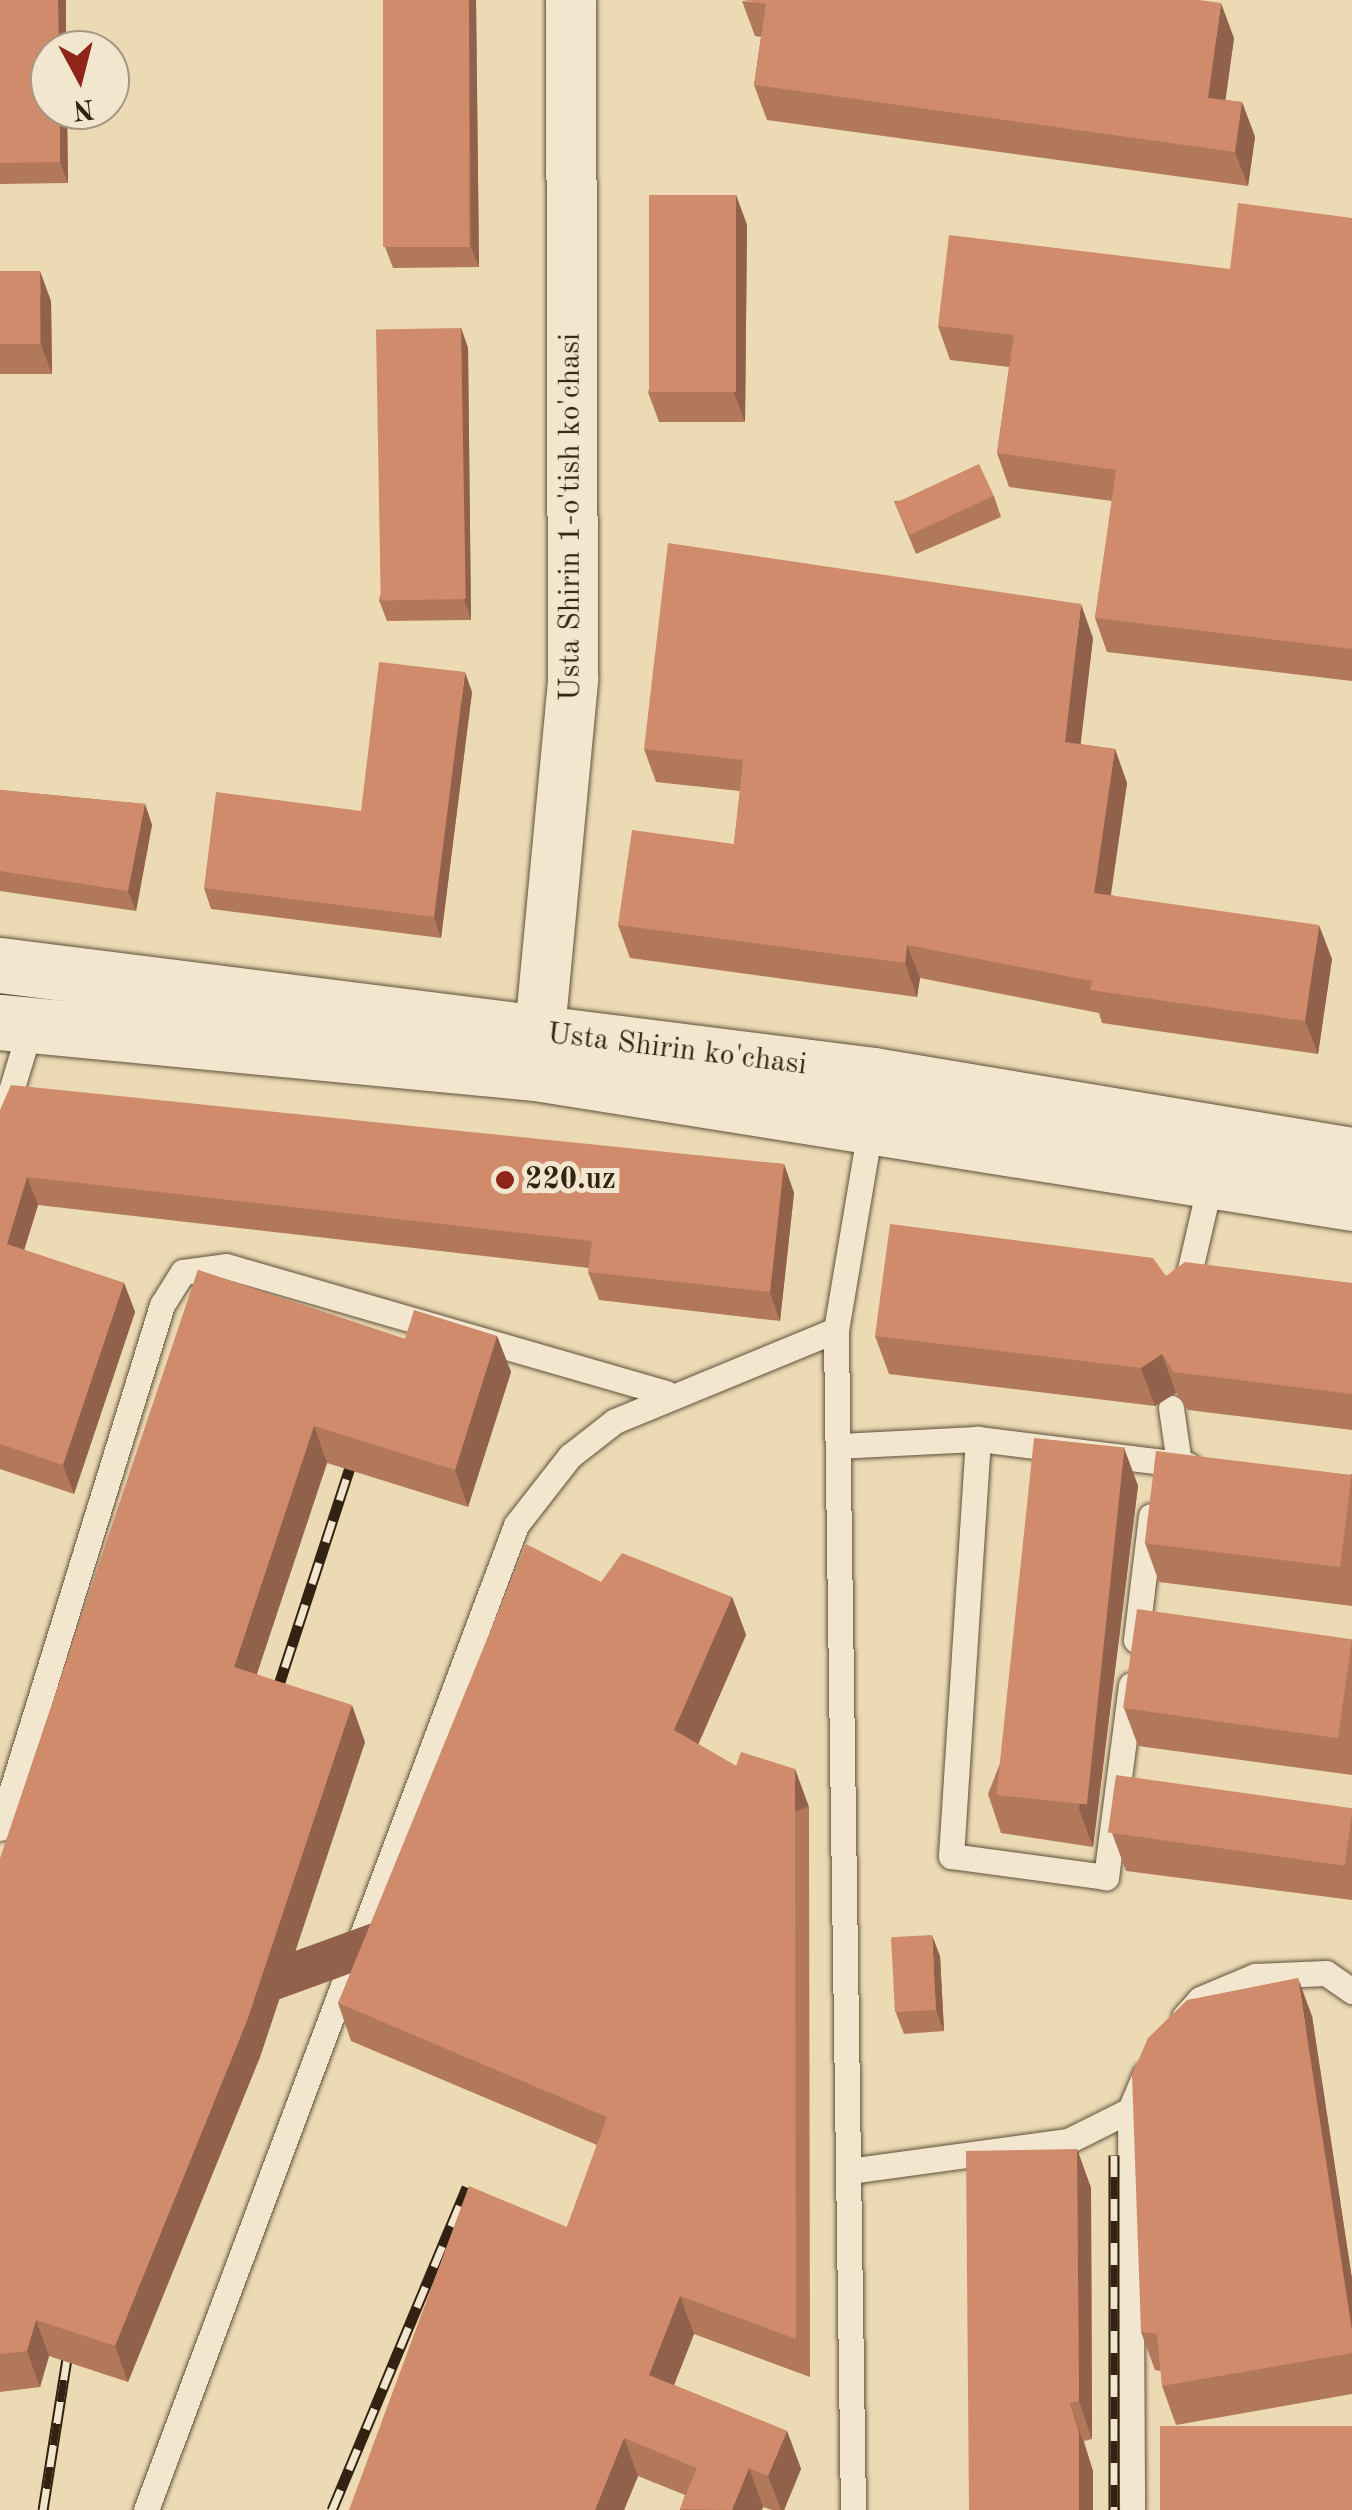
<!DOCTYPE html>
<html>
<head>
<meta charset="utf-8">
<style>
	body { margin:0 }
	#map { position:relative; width:1352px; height:2510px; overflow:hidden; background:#ebdab4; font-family:"Old Standard TT",serif }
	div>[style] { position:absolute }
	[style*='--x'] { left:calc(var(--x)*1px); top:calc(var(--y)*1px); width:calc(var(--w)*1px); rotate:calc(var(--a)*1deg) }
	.roads { filter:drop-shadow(0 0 2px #60503a) drop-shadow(0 0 2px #60503a) }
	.service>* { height:25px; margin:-12.5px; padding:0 12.5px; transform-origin:12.5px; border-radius:12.5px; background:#f2e7ce }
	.minor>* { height:50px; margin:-25px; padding:0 25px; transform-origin:25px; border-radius:25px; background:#f2e7ce }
	.secondary>* { height:55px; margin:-27.5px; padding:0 27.5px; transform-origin:27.5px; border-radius:27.5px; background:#f2e7ce }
	.rail>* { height:11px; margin-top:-5.5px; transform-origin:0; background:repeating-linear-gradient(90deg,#f2e7ce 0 22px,#312212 0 44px); box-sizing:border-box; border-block:2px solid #312212 }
	.wall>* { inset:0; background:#b2785c }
	.shaded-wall>* { inset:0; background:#91614b; transform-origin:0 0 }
	.building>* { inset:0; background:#cf8b6b; transform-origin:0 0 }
	.dots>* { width:28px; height:28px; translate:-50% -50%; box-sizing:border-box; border:5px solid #f2e7ce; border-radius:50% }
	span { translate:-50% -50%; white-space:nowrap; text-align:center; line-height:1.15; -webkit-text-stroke:10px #f2e7ce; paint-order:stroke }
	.street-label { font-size:30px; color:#312212 }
	.poi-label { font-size:30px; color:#312212; font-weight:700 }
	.left { translate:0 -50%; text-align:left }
	.north { position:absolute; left:30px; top:30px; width:100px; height:100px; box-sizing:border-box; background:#f2e7ce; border:2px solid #a59883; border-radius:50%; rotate:173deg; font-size:28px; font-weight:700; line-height:40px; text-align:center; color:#312212 }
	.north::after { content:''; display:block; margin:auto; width:35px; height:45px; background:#8f2418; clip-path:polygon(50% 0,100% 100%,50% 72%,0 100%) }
</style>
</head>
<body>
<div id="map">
	<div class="roads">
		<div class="service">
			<i style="--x:0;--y:1127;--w:110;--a:-73.1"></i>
			<i style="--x:1184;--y:1295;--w:115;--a:-76.9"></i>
			<i style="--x:1171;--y:1408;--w:56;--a:81.7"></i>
			<i style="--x:838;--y:1446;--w:140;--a:-2.9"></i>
			<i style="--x:1136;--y:1640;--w:125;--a:-83.1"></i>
			<i style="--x:1131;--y:1685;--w:194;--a:97.4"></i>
			<i style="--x:1106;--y:1877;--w:156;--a:-172.3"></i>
			<i style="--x:951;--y:1856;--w:418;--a:-86.3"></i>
			<i style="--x:978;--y:1439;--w:212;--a:7.1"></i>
			<i style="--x:0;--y:1828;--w:548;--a:-72.79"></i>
			<i style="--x:162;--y:1305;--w:39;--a:-58"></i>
			<i style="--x:183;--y:1272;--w:43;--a:-7.9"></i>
			<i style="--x:226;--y:1266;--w:458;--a:16.1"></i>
			<i style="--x:1184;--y:2017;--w:24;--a:-48"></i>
			<i style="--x:1200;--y:1999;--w:60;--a:-22.7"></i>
			<i style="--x:1255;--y:1976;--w:71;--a:-2.4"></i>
			<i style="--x:1326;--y:1973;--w:32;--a:35"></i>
			<i style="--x:1130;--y:2110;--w:400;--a:89.7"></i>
			<i style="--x:849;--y:2171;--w:221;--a:-7.8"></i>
			<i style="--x:1068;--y:2141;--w:69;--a:-26.6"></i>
			<i style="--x:1130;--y:2110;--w:39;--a:-67"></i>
			<i style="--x:146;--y:2510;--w:1052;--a:-69.41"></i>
			<i style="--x:516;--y:1525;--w:88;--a:-52"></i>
			<i style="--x:570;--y:1456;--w:57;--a:-37.9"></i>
			<i style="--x:615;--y:1421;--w:239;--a:-22.4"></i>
			<i style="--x:853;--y:2510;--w:1180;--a:-90.83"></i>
			<i style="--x:836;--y:1330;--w:210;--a:-80.4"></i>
		</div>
		<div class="minor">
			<i style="--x:536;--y:1073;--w:395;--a:-84.6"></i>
			<i style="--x:573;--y:680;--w:680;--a:-90.17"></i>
		</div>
		<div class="secondary">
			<i style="--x:0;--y:965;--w:881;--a:7.17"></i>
			<i style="--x:874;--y:1075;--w:485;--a:9.5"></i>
			<i style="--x:0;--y:1022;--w:538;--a:5.44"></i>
			<i style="--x:536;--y:1073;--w:826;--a:9.05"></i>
		</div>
	</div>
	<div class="rail">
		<i style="--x:271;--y:1709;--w:280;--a:-71.9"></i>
		<i style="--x:1114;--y:2155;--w:355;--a:90"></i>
		<i style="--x:43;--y:2510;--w:179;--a:-81"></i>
		<i style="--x:332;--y:2510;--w:350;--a:-67.3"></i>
	</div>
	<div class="wall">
		<i style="clip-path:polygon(0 0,66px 0,66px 50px,50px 50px,50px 110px,67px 110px,68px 183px,0 184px)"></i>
		<i style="clip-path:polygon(383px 0,476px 0,479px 267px,393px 268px,385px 247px)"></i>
		<i style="clip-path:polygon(742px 1px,1234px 38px,1225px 100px,1242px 102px,1255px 137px,1248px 186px,767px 120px,754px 85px,761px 37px,755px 36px)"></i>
		<i style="clip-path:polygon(736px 195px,747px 225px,745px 422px,659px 422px,648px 392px)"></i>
		<i style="clip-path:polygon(1352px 218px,1352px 681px,1107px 652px,1095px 618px,1112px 501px,1009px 487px,997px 453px,1009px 367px,950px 360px,938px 326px,1230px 269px)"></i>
		<i style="clip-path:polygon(0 271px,51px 301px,52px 374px,0 374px)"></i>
		<i style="clip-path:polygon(461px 328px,468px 348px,471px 620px,387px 621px,379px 600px)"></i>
		<i style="clip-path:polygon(994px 496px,1001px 517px,916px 554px,894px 501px)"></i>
		<i style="clip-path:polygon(1093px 638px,1080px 744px,1115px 749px,1127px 783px,1111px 895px,1332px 959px,1318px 1054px,1102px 1023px,1099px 1013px,920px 978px,917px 997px,630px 958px,618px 925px,734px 844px,740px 791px,656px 782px,644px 749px)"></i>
		<i style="clip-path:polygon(472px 692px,441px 938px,211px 909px,204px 888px,361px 811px)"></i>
		<i style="clip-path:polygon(0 790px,145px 804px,152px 825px,136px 911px,0 891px)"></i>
		<i style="clip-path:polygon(0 1110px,784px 1164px,794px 1193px,780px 1321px,599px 1300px,588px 1272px,589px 1268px,38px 1205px,24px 1250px,124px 1283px,135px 1312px,74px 1494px,0 1469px)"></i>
		<i style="clip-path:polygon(198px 1270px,405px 1339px,497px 1336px,511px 1372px,468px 1507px,327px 1463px,257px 1674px,365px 1742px,260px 2057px,128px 2382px,49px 2356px,40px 2387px,0 2392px,0 1859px)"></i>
		<i style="clip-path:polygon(1166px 1276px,1352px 1283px,1352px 1430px,1188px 1410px,1176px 1393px,1155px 1406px,889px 1374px,875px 1336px)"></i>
		<i style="clip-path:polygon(1124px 1448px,1138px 1486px,1093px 1847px,1001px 1833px,988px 1794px)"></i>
		<i style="clip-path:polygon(1352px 1474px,1352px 1606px,1159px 1582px,1145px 1543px)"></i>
		<i style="clip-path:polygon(601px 1582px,732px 1597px,746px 1635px,698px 1744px,736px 1766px,795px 1769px,809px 1807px,810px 2377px,694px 2334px,674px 2385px,787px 2431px,801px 2469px,784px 2510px,772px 2510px,763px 2507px,762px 2510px,680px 2510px,685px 2495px,638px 2476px,624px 2510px,349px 2510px,567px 2227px,597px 2145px,351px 2041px,338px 2003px)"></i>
		<i style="clip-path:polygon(1352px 1640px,1352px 1775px,1138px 1746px,1124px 1708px)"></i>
		<i style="clip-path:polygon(1352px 1810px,1352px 1900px,1126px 1871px,1112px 1833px)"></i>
		<i style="clip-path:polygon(940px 1956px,944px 2031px,904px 2034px,896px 2013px)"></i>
		<i style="clip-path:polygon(1312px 2016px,1352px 2279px,1352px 2394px,1176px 2425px,1162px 2386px,1161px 2371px,1155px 2370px,1141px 2332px)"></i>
		<i style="clip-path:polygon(1077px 2149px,1091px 2188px,1092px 2439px,1084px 2441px,1093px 2471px,1093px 2510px,969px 2510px)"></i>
	</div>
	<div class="shaded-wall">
		<i style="left:58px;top:0;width:8px;height:50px"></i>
		<i style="clip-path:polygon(469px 0,476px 0,479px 267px,471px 247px)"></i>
		<i style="clip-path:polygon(1221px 3px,1234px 38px,1221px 133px,1208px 98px)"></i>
		<i style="clip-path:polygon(1242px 102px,1255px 137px,1248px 186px,1235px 152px)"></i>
		<i style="clip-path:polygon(60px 110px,67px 110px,68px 183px,60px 162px)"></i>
		<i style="clip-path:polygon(736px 195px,747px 225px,745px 422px,734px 392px)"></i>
		<i style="clip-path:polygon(40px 271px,51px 301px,52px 374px,41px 344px)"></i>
		<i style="clip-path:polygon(461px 328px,468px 348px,471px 620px,464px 599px)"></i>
		<i style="clip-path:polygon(1081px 604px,1093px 638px,1077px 776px,1065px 742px)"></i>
		<i style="clip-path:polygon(465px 672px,472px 692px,441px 938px,434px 917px)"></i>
		<i style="clip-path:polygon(1115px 749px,1127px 783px,1106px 926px,1094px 893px)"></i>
		<i style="clip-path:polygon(145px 804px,152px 825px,136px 911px,128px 891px)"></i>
		<i style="clip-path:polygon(1319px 925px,1332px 959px,1318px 1054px,1305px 1021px)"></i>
		<i style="clip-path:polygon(907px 945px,920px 978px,917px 997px,905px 963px)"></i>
		<i style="clip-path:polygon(784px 1164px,794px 1193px,780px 1321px,770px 1292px)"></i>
		<i style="clip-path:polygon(27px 1177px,38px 1205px,17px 1273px,7px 1244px)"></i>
		<i style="clip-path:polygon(124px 1283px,135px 1312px,74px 1494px,63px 1465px)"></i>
		<i style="clip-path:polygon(497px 1336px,511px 1372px,468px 1507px,455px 1470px)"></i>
		<i style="clip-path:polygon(1162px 1354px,1176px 1393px,1155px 1406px,1141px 1368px)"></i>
		<i style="clip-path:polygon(314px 1426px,327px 1463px,247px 1703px,234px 1667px)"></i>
		<i style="clip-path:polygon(1124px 1448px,1138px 1486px,1093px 1847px,1079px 1809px)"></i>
		<i style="clip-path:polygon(732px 1597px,746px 1635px,688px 1768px,674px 1730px)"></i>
		<i style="clip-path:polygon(352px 1705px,365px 1742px,260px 2057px,128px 2382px,115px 2346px)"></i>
		<i style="left:795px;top:1769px;width:40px;height:570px;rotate:70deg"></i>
		<i style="clip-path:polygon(932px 1935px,940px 1956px,944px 2031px,936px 2010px)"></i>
		<i style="clip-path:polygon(1298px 1978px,1312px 2016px,1352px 2279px,1352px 2331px)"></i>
		<i style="clip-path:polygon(1077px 2149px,1091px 2188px,1092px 2439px,1079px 2401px)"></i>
		<i style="clip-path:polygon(680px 2296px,694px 2334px,663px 2413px,649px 2375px)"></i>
		<i style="clip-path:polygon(36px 2320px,49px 2356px,40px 2387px,27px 2351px)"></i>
		<i style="clip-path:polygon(1070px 2403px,1093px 2471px,1093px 2510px,1079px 2510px)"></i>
		<i style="clip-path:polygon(787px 2431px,801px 2469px,784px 2510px,781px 2510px,768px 2476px)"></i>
		<i style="clip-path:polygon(624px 2438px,638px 2476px,624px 2510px,595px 2510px)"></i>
		<i style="clip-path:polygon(749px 2468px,763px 2507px,762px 2510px,732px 2510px)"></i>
	</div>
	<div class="building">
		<i style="clip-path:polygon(0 0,58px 0,59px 50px,50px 50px,50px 110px,60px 110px,60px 162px,0 163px)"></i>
		<i style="left:383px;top:0;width:86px;height:247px"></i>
		<i style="clip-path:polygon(743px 0,1199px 0,1221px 3px,1208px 98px,1242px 102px,1235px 152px,754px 85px,766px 4px)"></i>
		<i style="left:649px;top:195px;width:87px;height:197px"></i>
		<i style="clip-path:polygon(1238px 203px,1352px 218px,1352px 649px,1095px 618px,1116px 470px,997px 453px,1014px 335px,938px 326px,949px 235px,1230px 269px)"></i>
		<i style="left:0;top:271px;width:40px;height:73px"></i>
		<i style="left:461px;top:328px;width:271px;height:85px;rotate:89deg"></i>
		<i style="left:979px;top:464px;width:35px;height:93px;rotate:65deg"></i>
		<i style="clip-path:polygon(668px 543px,1081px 604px,1065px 742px,1115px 749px,1094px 893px,1319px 925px,1305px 1021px,1090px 990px,1092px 981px,907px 945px,905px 963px,618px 925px,632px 830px,734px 844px,743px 760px,644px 749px)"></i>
		<i style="clip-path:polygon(379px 662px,465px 672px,434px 917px,204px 888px,216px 792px,361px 811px)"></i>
		<i style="clip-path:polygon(0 790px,145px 804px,128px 891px,0 871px)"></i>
		<i style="clip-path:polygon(11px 1085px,784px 1164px,770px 1292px,588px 1272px,592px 1241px,27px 1177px,7px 1244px,124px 1283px,63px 1465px,0 1444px,0 1110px)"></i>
		<i style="clip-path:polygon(890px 1224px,1153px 1258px,1166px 1276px,1185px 1262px,1352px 1283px,1352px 1394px,1174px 1372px,1162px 1354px,1141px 1368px,875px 1336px)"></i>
		<i style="clip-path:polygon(198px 1270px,405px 1339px,414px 1310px,497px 1336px,455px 1470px,314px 1426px,234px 1667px,352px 1705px,247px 2021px,115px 2346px,36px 2320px,27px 2351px,0 2354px,0 1859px)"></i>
		<i style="left:1034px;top:1438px;width:91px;height:359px;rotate:6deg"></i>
		<i style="left:1156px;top:1451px;width:197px;height:93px;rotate:7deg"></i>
		<i style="clip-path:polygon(526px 1544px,601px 1582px,622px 1553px,732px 1597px,674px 1730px,736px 1766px,741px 1752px,795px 1769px,796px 2339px,680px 2296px,649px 2375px,787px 2431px,768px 2476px,749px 2468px,732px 2510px,680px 2509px,697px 2468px,624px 2438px,595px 2510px,349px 2510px,469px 2186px,567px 2227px,607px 2117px,338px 2003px)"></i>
		<i style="left:1137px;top:1609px;width:217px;height:100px;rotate:8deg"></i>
		<i style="left:1116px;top:1775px;width:239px;height:58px;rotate:8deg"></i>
		<i style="left:932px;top:1935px;width:75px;height:41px;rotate:87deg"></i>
		<i style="clip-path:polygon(1298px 1978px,1352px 2331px,1352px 2353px,1162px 2386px,1157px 2334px,1141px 2332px,1132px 2075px,1148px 2038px,1187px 2000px)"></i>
		<i style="clip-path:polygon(1077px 2149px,1079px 2401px,1070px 2403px,1079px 2432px,1079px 2510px,969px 2510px,966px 2151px)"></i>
		<i style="left:1352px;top:2426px;width:84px;height:192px;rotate:90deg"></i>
	</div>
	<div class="dots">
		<i style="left:505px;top:1180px;background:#8f2418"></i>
	</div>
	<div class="street-label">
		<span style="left:571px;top:517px;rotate:-90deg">Usta Shirin 1-o'tish ko'chasi</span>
		<span style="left:677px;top:1050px;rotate:7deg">Usta Shirin ko'chasi</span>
	</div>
	<div class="poi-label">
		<span class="left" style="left:525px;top:1180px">220.uz</span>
	</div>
	<div class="north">N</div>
</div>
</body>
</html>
